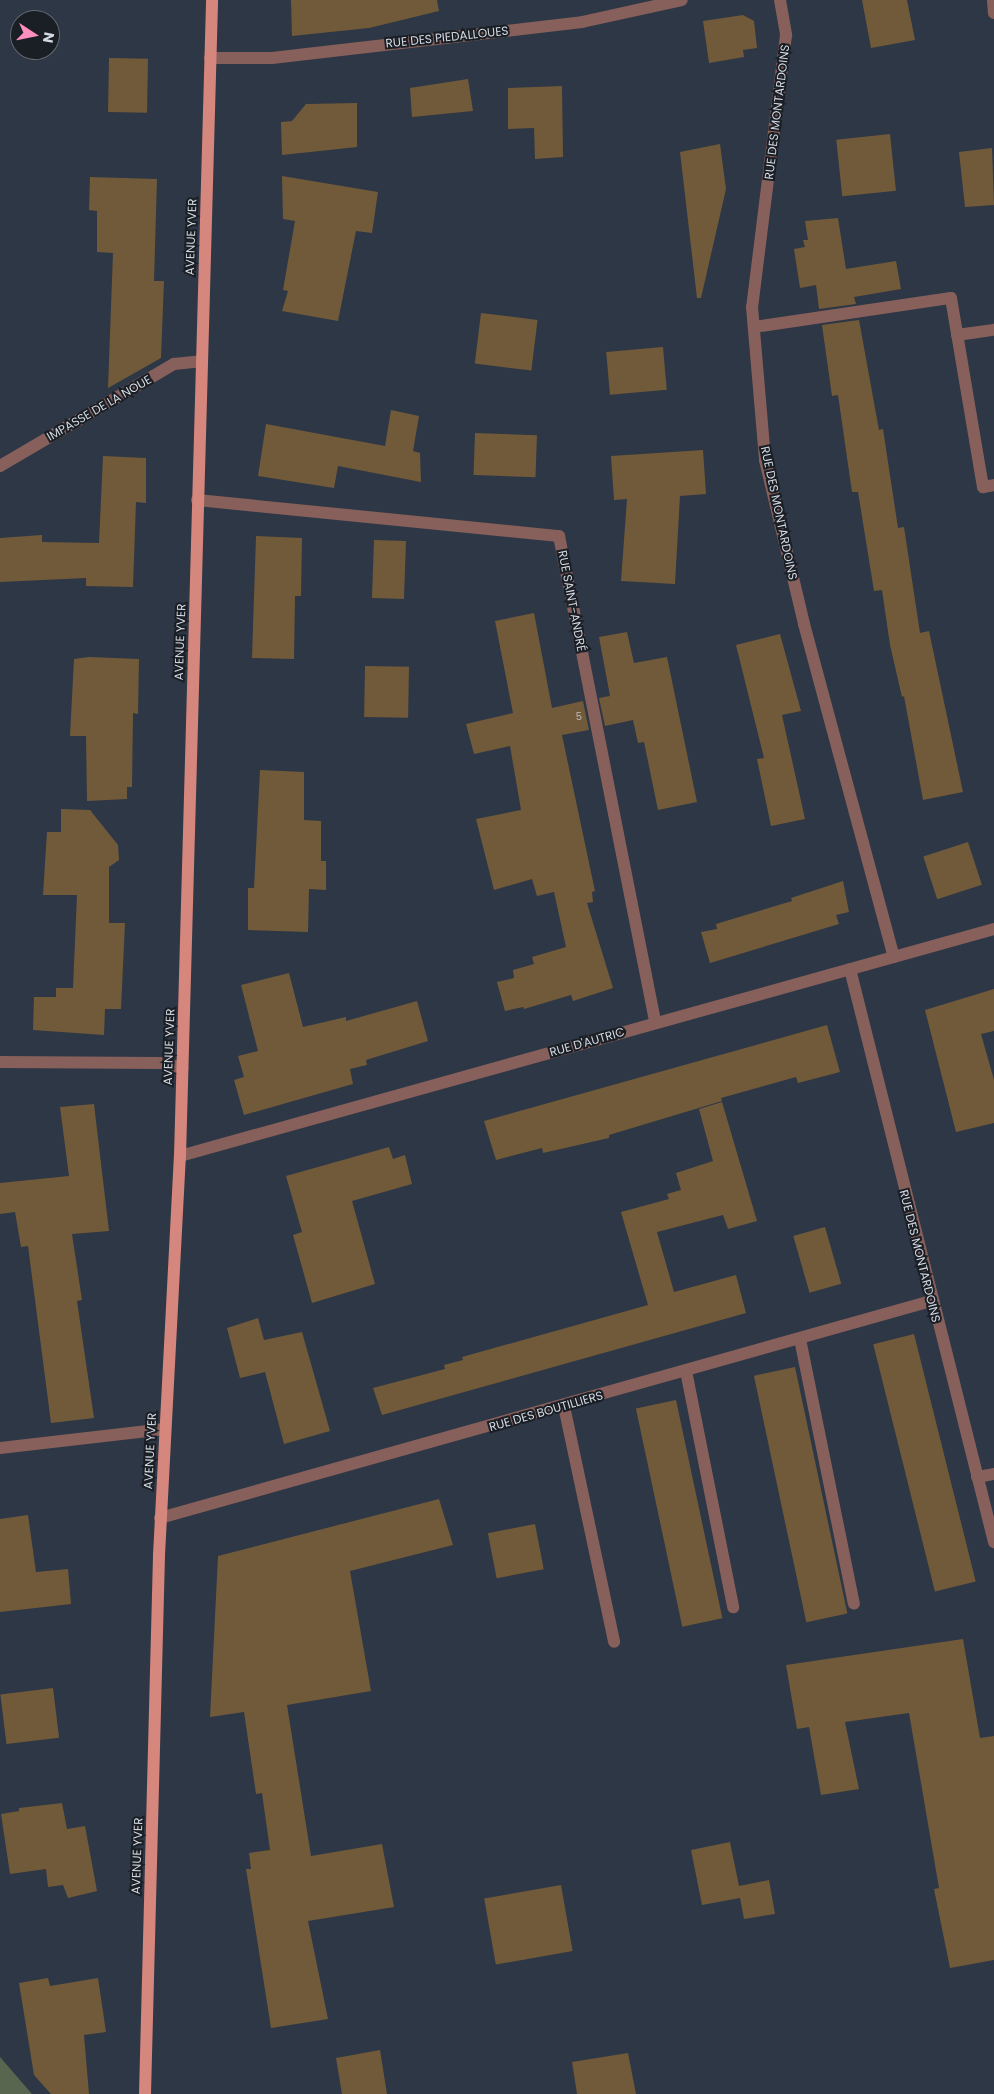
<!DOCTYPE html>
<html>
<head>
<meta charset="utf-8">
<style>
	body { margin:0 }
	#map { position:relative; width:994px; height:2094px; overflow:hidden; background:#2e3745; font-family:Poppins,sans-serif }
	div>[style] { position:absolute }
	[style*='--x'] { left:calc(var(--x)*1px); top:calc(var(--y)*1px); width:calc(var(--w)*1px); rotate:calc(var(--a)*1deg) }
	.green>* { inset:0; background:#586650 }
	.building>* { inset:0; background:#715a39; transform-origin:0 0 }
	.lane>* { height:12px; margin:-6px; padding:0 6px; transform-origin:6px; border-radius:6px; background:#87605b }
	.street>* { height:12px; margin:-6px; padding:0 6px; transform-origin:6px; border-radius:6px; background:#87605b }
	.primary>* { height:12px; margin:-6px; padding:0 6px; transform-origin:6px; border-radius:6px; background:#d5867d }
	span { translate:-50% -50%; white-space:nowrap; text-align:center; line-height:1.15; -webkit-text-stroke:4px #1a1e25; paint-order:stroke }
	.number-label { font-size:10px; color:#bbb9b8 }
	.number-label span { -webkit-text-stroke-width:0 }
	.street-label { font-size:12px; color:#d4d9e2 }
	.north { position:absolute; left:10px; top:10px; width:50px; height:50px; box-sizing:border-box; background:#1a1e25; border:1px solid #646971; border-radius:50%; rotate:101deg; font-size:14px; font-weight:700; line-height:20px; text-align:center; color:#d4d9e2 }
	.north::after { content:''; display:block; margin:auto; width:18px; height:22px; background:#fd8ec0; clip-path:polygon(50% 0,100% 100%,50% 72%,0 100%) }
</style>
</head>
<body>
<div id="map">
	<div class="green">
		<i style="clip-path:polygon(0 2057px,32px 2094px,0 2094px)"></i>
	</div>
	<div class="building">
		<i style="clip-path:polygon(291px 0,437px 0,439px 11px,369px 28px,292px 36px)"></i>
		<i style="clip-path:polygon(862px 0,907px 0,915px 40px,871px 48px)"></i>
		<i style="clip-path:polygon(743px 15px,754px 21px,757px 48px,743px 50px,744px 57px,709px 63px,703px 21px)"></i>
		<i style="left:109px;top:58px;width:39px;height:54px;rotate:1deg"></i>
		<i style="clip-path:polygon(468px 79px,473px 111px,412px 117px,410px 88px)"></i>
		<i style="clip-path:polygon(562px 86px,563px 157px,535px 159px,534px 128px,508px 129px,508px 88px)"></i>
		<i style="clip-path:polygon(357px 103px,357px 147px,282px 155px,281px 122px,292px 121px,306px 104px)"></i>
		<i style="left:890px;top:134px;width:57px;height:54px;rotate:84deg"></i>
		<i style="clip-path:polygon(720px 144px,726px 189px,701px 298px,697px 298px,680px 152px)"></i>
		<i style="clip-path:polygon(992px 148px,994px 205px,965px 207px,959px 152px)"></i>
		<i style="clip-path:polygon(282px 176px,378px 192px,372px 233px,356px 231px,338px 321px,282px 311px,288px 291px,283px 290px,295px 221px,283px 219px)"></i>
		<i style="clip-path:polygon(90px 177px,157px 179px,154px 281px,164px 281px,161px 358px,108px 388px,113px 253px,97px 252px,97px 211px,89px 210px)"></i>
		<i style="clip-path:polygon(838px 218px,846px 269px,896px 261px,901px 289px,854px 297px,856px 304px,819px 309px,816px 285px,800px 288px,794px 249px,805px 247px,803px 240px,808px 240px,805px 221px)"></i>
		<i style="left:481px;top:313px;width:57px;height:51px;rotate:7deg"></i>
		<i style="clip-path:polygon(859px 320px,879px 430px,883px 429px,898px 528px,904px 527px,920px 633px,929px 631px,963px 792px,923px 800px,904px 696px,902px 697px,890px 645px,882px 590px,874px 591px,858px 492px,852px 492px,838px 395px,832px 396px,822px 325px)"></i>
		<i style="left:663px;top:347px;width:43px;height:57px;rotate:85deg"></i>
		<i style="clip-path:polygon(391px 410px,419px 416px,413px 451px,420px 453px,421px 482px,338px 466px,334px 488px,258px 476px,266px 424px,385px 446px)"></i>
		<i style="left:475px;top:433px;width:62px;height:42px;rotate:2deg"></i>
		<i style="clip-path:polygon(703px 450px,706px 494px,680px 496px,675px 584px,621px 581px,627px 499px,614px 500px,611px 456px)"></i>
		<i style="clip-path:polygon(103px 456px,146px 458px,146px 503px,136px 502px,133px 587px,86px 586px,86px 578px,0 582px,0 538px,42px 535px,42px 542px,99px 543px)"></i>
		<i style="clip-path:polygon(256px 536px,302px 538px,301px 596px,295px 596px,294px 659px,252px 658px)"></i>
		<i style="left:374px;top:540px;width:32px;height:58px;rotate:2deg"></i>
		<i style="clip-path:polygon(534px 613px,552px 708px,583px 701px,589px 730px,562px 735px,595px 891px,592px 892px,593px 902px,587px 903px,613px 988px,573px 1001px,571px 995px,524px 1009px,523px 1007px,505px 1011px,497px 982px,514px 978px,513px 970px,534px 964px,532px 957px,566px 947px,554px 892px,537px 896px,532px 879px,494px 890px,476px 819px,521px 810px,510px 746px,474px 754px,466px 724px,513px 713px,495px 621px)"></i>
		<i style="clip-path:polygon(627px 632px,634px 663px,667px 657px,697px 802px,658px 810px,644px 742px,638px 743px,633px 720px,605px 726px,599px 698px,610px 696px,599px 637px)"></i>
		<i style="clip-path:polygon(780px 634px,801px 711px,782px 715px,805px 819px,771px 826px,757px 759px,764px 758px,736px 645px)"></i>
		<i style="clip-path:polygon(89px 657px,139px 659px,138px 714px,133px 713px,132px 787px,127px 787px,127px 799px,87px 801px,86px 736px,70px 736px,74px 659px)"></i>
		<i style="left:365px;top:666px;width:44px;height:51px;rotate:1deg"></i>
		<i style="clip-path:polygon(260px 770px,304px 772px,304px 820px,321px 821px,321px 861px,326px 861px,326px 890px,309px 889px,308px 932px,248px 930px,248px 888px,254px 888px)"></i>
		<i style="clip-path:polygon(61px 809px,90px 810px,118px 845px,119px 860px,109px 867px,109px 923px,125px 923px,121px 1009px,105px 1009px,104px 1035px,33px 1030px,34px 997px,56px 997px,56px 988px,73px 988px,77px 895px,43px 895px,47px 832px,61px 832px)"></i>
		<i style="left:968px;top:842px;width:45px;height:47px;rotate:72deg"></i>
		<i style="clip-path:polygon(843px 881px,849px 912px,836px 915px,839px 924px,710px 963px,701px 932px,717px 929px,716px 924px,792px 901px,791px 898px)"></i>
		<i style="clip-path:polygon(289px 973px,303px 1027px,346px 1017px,346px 1021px,417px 1001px,428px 1041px,366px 1060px,367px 1065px,350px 1069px,353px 1084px,244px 1115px,234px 1080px,244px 1077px,238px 1056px,258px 1051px,241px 985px)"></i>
		<i style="clip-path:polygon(994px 989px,994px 1031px,981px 1034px,994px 1080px,994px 1123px,956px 1132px,925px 1010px)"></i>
		<i style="clip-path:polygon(827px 1025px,840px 1072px,798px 1083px,796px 1077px,721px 1098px,722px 1101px,609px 1135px,609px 1138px,543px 1153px,542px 1148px,496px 1160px,484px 1121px)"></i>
		<i style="clip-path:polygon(722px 1102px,757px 1221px,728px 1229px,723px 1215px,657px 1232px,674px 1292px,736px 1275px,746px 1313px,382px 1415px,373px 1388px,445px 1369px,444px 1365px,463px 1360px,462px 1357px,648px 1305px,621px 1212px,669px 1199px,667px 1194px,681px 1190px,676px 1173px,713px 1161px,699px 1109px)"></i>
		<i style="clip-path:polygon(94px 1104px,109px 1231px,72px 1234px,82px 1300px,77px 1301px,94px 1418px,51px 1423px,28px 1246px,21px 1247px,15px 1212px,0 1214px,0 1183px,69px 1176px,60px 1107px)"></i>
		<i style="clip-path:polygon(389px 1147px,393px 1159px,405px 1155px,412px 1184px,352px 1201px,375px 1284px,312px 1303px,293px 1235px,302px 1232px,286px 1176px)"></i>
		<i style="left:825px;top:1227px;width:59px;height:33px;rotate:74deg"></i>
		<i style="clip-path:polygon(258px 1318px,264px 1340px,302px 1332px,330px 1431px,284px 1444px,265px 1372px,240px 1378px,227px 1328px)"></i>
		<i style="left:914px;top:1334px;width:255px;height:42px;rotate:76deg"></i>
		<i style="left:795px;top:1367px;width:252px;height:42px;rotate:78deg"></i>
		<i style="left:676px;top:1400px;width:223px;height:41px;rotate:78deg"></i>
		<i style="clip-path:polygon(439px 1499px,453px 1545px,350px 1571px,371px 1691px,287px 1705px,311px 1856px,382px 1844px,394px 1907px,308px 1921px,328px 2019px,271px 2028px,246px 1869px,251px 1869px,249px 1853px,270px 1850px,262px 1793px,256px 1794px,244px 1712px,210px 1717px,218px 1556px)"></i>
		<i style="clip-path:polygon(28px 1515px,36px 1572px,68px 1569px,71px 1604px,0 1612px,0 1519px)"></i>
		<i style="left:535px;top:1524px;width:46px;height:48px;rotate:79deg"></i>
		<i style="clip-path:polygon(963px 1639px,980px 1738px,994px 1736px,994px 1960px,950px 1968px,934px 1889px,939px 1888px,909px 1713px,845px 1722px,859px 1789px,821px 1795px,809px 1727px,797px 1729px,786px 1665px)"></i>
		<i style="left:53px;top:1688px;width:50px;height:53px;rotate:83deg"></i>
		<i style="clip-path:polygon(62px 1803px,67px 1829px,85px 1826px,97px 1891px,68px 1898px,63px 1885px,48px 1887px,46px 1869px,10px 1874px,1px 1814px,19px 1811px,19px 1808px)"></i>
		<i style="clip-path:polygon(730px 1842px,739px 1886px,769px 1880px,775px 1914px,744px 1919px,740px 1898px,702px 1905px,691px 1850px)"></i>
		<i style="left:561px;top:1885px;width:67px;height:78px;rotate:80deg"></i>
		<i style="clip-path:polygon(48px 1978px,50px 1986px,98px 1978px,106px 2032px,84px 2035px,89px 2094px,51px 2094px,34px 2075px,19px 1983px)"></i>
		<i style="clip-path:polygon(380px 2050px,387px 2094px,342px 2094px,336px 2058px)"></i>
		<i style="clip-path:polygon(628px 2053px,636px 2094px,577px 2094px,572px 2062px)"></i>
	</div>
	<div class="lane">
		<i style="--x:993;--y:0;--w:13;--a:86"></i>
		<i style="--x:754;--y:327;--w:199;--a:-8.4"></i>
		<i style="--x:951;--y:298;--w:192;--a:80.4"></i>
		<i style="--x:983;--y:487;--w:11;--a:-10"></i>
		<i style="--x:957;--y:335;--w:37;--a:-8"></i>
		<i style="--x:800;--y:1339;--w:270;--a:78.5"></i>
		<i style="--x:686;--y:1371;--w:241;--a:78.7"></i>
		<i style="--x:0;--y:1448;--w:166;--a:-6.6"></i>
		<i style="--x:977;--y:1477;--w:17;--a:-10"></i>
	</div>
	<div class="street">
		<i style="--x:780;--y:0;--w:36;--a:80"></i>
		<i style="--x:786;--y:35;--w:274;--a:97.1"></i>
		<i style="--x:752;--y:307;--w:154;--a:85.1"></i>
		<i style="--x:765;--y:460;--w:169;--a:76.6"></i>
		<i style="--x:804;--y:624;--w:345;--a:74.9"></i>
		<i style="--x:210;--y:58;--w:62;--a:0"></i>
		<i style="--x:272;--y:58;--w:312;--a:-6.6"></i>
		<i style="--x:582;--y:22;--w:102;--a:-12.4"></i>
		<i style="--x:0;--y:466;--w:202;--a:-30.4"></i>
		<i style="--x:174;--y:364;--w:27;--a:-6"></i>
		<i style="--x:197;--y:500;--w:364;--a:5.7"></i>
		<i style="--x:559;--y:536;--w:496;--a:78.8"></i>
		<i style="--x:850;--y:969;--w:591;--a:75.89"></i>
		<i style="--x:0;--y:1062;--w:161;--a:0.4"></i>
		<i style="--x:161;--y:1063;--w:22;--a:13"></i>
		<i style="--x:180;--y:1156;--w:845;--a:-15.58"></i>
		<i style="--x:564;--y:1406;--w:241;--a:78"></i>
		<i style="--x:160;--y:1518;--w:801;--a:-15.72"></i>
	</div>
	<div class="primary">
		<i style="--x:145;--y:2094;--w:539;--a:-88.51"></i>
		<i style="--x:159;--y:1555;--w:400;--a:-87"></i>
		<i style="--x:180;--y:1156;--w:1156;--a:-88.41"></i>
	</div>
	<div class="number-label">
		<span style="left:579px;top:717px">5</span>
	</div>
	<div class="street-label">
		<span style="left:447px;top:37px;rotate:-6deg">RUE DES PIEDALLOUES</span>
		<span style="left:777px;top:112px;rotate:-83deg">RUE DES MONTARDOINS</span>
		<span style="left:191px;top:237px;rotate:-88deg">AVENUE YVER</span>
		<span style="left:99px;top:408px;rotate:-30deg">IMPASSE DE LA NOUE</span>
		<span style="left:779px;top:513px;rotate:78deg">RUE DES MONTARDOINS</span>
		<span style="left:572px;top:601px;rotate:79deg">RUE SAINT-ANDRÉ</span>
		<span style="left:180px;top:642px;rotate:-88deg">AVENUE YVER</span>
		<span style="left:587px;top:1042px;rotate:-16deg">RUE D'AUTRIC</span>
		<span style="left:169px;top:1047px;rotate:-88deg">AVENUE YVER</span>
		<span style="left:920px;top:1256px;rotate:76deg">RUE DES MONTARDOINS</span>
		<span style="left:546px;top:1411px;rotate:-16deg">RUE DES BOUTILLIERS</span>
		<span style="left:150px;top:1451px;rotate:-87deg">AVENUE YVER</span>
		<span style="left:137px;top:1856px;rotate:-88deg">AVENUE YVER</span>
	</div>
	<div class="north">N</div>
</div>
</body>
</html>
